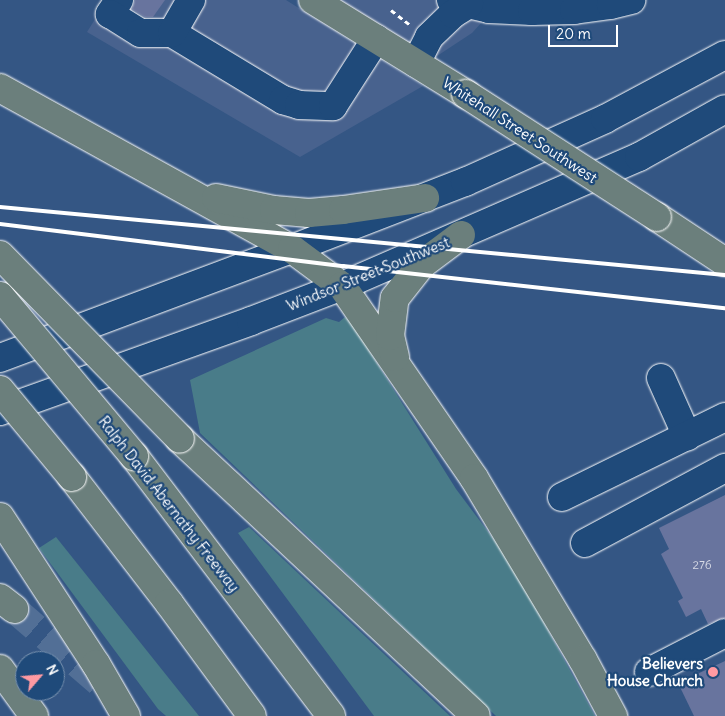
<!DOCTYPE html>
<html>
<head>
<meta charset="utf-8">
<style>
	body { margin:0 }
	#map { position:relative; width:725px; height:716px; overflow:hidden; background:#345684; font-family:Delius,sans-serif }
	div>[style] { position:absolute }
	[style*='--x'] { left:calc(var(--x)*1px); top:calc(var(--y)*1px); width:calc(var(--w)*1px); rotate:calc(var(--a)*1deg) }
	.built>* { inset:0; background:#48628e }
	.green>* { inset:0; background:#497c89 }
	.building>* { inset:0; background:#68749e }
	.highway-tunnel>* { height:28px; margin-top:-14px; transform-origin:0; background:repeating-linear-gradient(90deg,#526f96 0 28px,transparent 0 42px) }
	.path>* { height:3px; margin-top:-1.5px; transform-origin:0; background:repeating-linear-gradient(90deg,#fff 0 5px,transparent 0 9px) }
	.roads { filter:drop-shadow(0 0 1px #fff) drop-shadow(0 0 1px #fff) }
	.minor>* { height:28px; margin:-14px; padding:0 14px; transform-origin:14px; border-radius:14px; background:#1f4a7a }
	.major>* { height:28px; margin:-14px; padding:0 14px; transform-origin:14px; border-radius:14px; background:#6b7f7c }
	.highway>* { height:28px; margin:-14px; padding:0 14px; transform-origin:14px; border-radius:14px; background:#6b7f7c }
	.rail>* { height:4px; margin:-2px; padding:0 2px; transform-origin:2px; border-radius:2px; background:#fff }
	.bridges { filter:drop-shadow(0 0 1px #fff) drop-shadow(0 0 1px #fff) }
	.major-bridge>* { height:28px; margin:-14px; padding:0 14px; transform-origin:14px; border-radius:14px; background:#6b7f7c }
	.highway-bridge>* { height:28px; margin:-14px; padding:0 14px; transform-origin:14px; border-radius:14px; background:#6b7f7c }
	.dots>* { width:14px; height:14px; translate:-50% -50%; box-sizing:border-box; border:2px solid #1f4a7a; border-radius:50% }
	span { translate:-50% -50%; white-space:nowrap; text-align:center; line-height:1.15; -webkit-text-stroke:4.5px #1f4a7a; paint-order:stroke }
	.number-label { font-size:12px; color:#d9dce7 }
	.number-label span { -webkit-text-stroke-width:0 }
	.street-label { font-size:15px; color:#fff }
	.poi-label { font-size:15px; color:#fff; font-weight:700 }
	.right { translate:-100% -50%; text-align:right }
	.north { position:absolute; left:15px; top:651px; width:50px; height:50px; box-sizing:border-box; background:#1f4a7a; border:1px solid #7992af; border-radius:50%; rotate:63deg; font-size:14px; font-weight:700; line-height:20px; text-align:center; color:#fff }
	.north::after { content:''; display:block; margin:auto; width:18px; height:22px; background:#ff9aa2; clip-path:polygon(50% 0,100% 100%,50% 72%,0 100%) }
	.scale { position:absolute; left:548px; top:25px; width:70px; height:22px; box-sizing:border-box; border:2px solid #fff; border-top:0; padding-left:6px; font-size:15px; line-height:18px; white-space:nowrap; color:#fff; -webkit-text-stroke:4px #1f4a7a; paint-order:stroke }
</style>
</head>
<body>
<div id="map">
	<div class="built">
		<i style="clip-path:polygon(107px 0,286px 0,423px 86px,300px 157px,87px 32px)"></i>
		<i style="clip-path:polygon(340px 0,502px 0,472px 33px,434px 58px)"></i>
	</div>
	<div class="green">
		<i style="clip-path:polygon(345px 317px,353px 325px,456px 489px,510px 561px,595px 716px,496px 716px,200px 433px,190px 380px,326px 318px,339px 322px)"></i>
		<i style="clip-path:polygon(249px 527px,450px 716px,374px 716px,238px 533px)"></i>
		<i style="clip-path:polygon(56px 537px,199px 716px,166px 716px,158px 709px,39px 548px)"></i>
	</div>
	<div class="building">
		<i style="clip-path:polygon(135px 0,165px 0,153px 17px,145px 17px,132px 9px)"></i>
		<i style="clip-path:polygon(725px 495px,725px 618px,708px 624px,701px 609px,686px 617px,678px 601px,683px 598px,661px 554px,669px 549px,659px 528px)"></i>
		<i style="clip-path:polygon(725px 661px,725px 716px,694px 716px,678px 683px)"></i>
	</div>
	<div class="highway-tunnel">
		<i style="--x:14;--y:609;--w:124;--a:40.8"></i>
	</div>
	<div class="path">
		<i style="--x:391;--y:10;--w:23;--a:38"></i>
	</div>
	<div class="roads">
		<div class="minor">
			<i style="--x:119;--y:0;--w:17;--a:123"></i>
			<i style="--x:110;--y:14;--w:36;--a:32"></i>
			<i style="--x:141;--y:33;--w:31;--a:0"></i>
			<i style="--x:172;--y:33;--w:130;--a:31.1"></i>
			<i style="--x:283;--y:100;--w:17;--a:17"></i>
			<i style="--x:299;--y:105;--w:34;--a:2"></i>
			<i style="--x:333;--y:106;--w:80;--a:-57.3"></i>
			<i style="--x:451;--y:0;--w:39;--a:13"></i>
			<i style="--x:489;--y:9;--w:43;--a:2.7"></i>
			<i style="--x:532;--y:11;--w:42;--a:-1.4"></i>
			<i style="--x:574;--y:10;--w:37;--a:-8"></i>
			<i style="--x:611;--y:5;--w:21;--a:-14"></i>
			<i style="--x:172;--y:33;--w:38;--a:-60"></i>
			<i style="--x:416;--y:63;--w:29;--a:-63"></i>
			<i style="--x:429;--y:37;--w:33;--a:-44"></i>
			<i style="--x:453;--y:14;--w:19;--a:-32"></i>
			<i style="--x:0;--y:358;--w:312;--a:-20.5"></i>
			<i style="--x:292;--y:249;--w:186;--a:-21.2"></i>
			<i style="--x:465;--y:182;--w:154;--a:-24.2"></i>
			<i style="--x:605;--y:119;--w:136;--a:-28.1"></i>
			<i style="--x:661;--y:378;--w:64;--a:65.9"></i>
			<i style="--x:0;--y:411;--w:267;--a:-19.7"></i>
			<i style="--x:251;--y:321;--w:97;--a:-21"></i>
			<i style="--x:342;--y:286;--w:324;--a:-23.5"></i>
			<i style="--x:639;--y:157;--w:98;--a:-29.2"></i>
			<i style="--x:562;--y:497;--w:182;--a:-26.1"></i>
			<i style="--x:585;--y:543;--w:159;--a:-28.2"></i>
			<i style="--x:649;--y:672;--w:85;--a:-27.2"></i>
		</div>
		<div class="major">
			<i style="--x:313;--y:0;--w:180;--a:31.6"></i>
			<i style="--x:657;--y:217;--w:82;--a:33.5"></i>
			<i style="--x:0;--y:669;--w:58;--a:54.1"></i>
		</div>
		<div class="highway">
			<i style="--x:0;--y:88;--w:333;--a:28.9"></i>
			<i style="--x:292;--y:249;--w:62;--a:36.5"></i>
			<i style="--x:342;--y:286;--w:233;--a:55.5"></i>
			<i style="--x:474;--y:478;--w:212;--a:59.1"></i>
			<i style="--x:583;--y:660;--w:64;--a:61.8"></i>
			<i style="--x:216;--y:198;--w:59;--a:11.7"></i>
			<i style="--x:274;--y:210;--w:35;--a:5"></i>
			<i style="--x:309;--y:213;--w:34;--a:-5"></i>
			<i style="--x:343;--y:210;--w:83;--a:-8.3"></i>
			<i style="--x:395;--y:357;--w:22;--a:-103"></i>
			<i style="--x:390;--y:336;--w:38;--a:-83"></i>
			<i style="--x:395;--y:298;--w:42;--a:-51.8"></i>
			<i style="--x:421;--y:265;--w:50;--a:-36.9"></i>
			<i style="--x:180;--y:439;--w:405;--a:43.1"></i>
			<i style="--x:134;--y:456;--w:326;--a:52.8"></i>
			<i style="--x:72;--y:477;--w:159;--a:52.4"></i>
			<i style="--x:169;--y:603;--w:140;--a:53.7"></i>
			<i style="--x:0;--y:517;--w:176;--a:56.9"></i>
			<i style="--x:96;--y:664;--w:60;--a:60"></i>
			<i style="--x:0;--y:598;--w:18;--a:38"></i>
		</div>
	</div>
	<div class="rail">
		<i style="--x:0;--y:207;--w:728;--a:5.36"></i>
		<i style="--x:0;--y:224;--w:346;--a:7"></i>
		<i style="--x:343;--y:266;--w:384;--a:6.3"></i>
	</div>
	<div class="bridges">
		<div class="major-bridge">
			<i style="--x:466;--y:94;--w:227;--a:32.8"></i>
		</div>
		<div class="highway-bridge">
			<i style="--x:0;--y:255;--w:257;--a:45.6"></i>
			<i style="--x:0;--y:296;--w:209;--a:50.1"></i>
			<i style="--x:0;--y:390;--w:113;--a:50.4"></i>
		</div>
	</div>
	<div class="dots">
		<i style="left:713px;top:672px;background:#ff9aa2"></i>
	</div>
	<div class="number-label">
		<span style="left:702px;top:565px">276</span>
	</div>
	<div class="street-label">
		<span style="left:520px;top:130px;rotate:33deg">Whitehall Street Southwest</span>
		<span style="left:368px;top:274px;rotate:-22deg">Windsor Street Southwest</span>
		<span style="left:169px;top:504px;rotate:52deg">Ralph David Abernathy Freeway</span>
	</div>
	<div class="poi-label">
		<span class="right" style="left:703px;top:672px">Believers<br>House Church</span>
	</div>
	<div class="north">N</div>
	<div class="scale">20 m</div>
</div>
</body>
</html>
